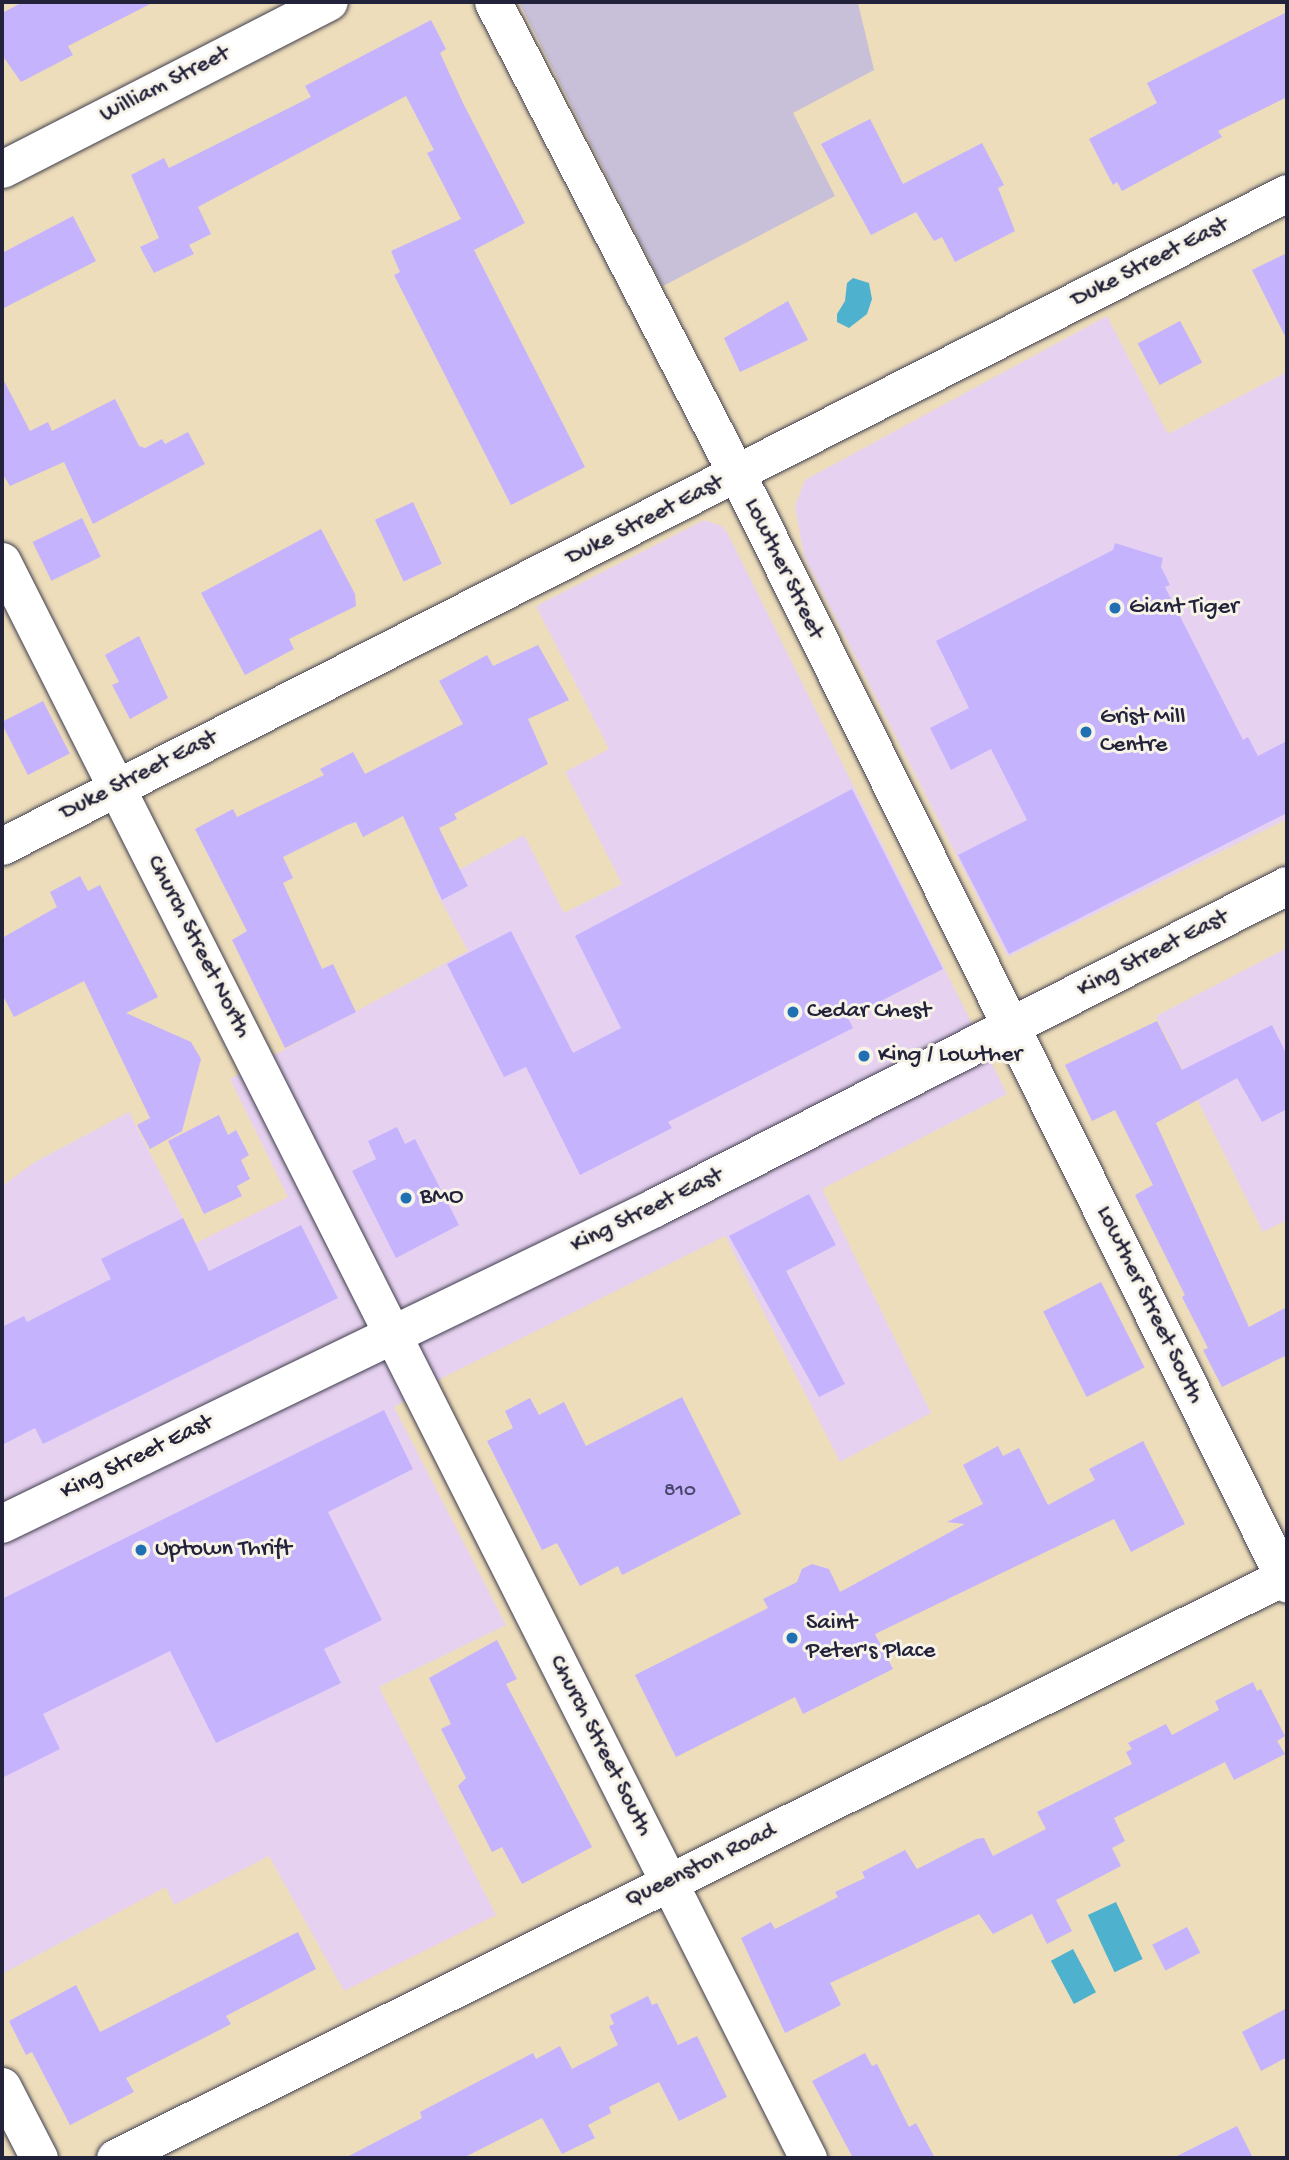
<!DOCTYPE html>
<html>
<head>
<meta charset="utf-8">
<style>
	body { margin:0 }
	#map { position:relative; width:1289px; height:2160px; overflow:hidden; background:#edddba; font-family:"Gochi Hand",sans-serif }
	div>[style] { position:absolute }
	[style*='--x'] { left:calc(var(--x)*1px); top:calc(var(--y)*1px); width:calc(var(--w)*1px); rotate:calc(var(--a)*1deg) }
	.built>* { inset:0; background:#e6d2f0 }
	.industrial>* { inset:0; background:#c8bfd8 }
	.water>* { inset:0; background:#4eb1cd; transform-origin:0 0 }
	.building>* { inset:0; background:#c5b3fe; transform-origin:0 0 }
	.roads { filter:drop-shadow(0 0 2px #403e4e) drop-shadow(0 0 2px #403e4e) }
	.street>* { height:37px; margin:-18.5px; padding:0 18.5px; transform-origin:18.5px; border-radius:18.5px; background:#fff }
	.secondary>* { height:38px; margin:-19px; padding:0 19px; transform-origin:19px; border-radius:19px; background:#fff }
	.dots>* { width:19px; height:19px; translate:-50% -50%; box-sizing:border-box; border:4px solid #f7f3e8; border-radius:50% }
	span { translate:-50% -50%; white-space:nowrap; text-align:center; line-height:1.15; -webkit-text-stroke:6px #f7f3e8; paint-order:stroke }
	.number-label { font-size:21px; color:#4b466c }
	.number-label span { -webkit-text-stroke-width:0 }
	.street-label { font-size:24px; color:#22223b }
	.poi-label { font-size:24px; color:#22223b }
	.left { translate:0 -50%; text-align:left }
	.frame { position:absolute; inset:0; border:4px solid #22223b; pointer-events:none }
</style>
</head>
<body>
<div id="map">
	<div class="built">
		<i style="clip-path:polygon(1107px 316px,1168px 434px,1287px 372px,1287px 819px,1008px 957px,804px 556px,795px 506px,805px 480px)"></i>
		<i style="clip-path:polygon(704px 520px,722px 526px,728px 534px,1007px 1094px,822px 1189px,931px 1413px,840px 1462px,725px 1236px,446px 1376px,394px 1407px,506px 1625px,379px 1687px,496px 1915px,344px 1991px,269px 1856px,174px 1905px,166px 1887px,2px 1974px,2px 1186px,35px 1162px,129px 1112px,196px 1243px,288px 1197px,230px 1079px,468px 951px,432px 884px,524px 835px,564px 913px,622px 884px,565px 772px,609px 749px,536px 606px)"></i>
		<i style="clip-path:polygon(1287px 948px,1287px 1220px,1263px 1232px,1156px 1016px)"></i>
	</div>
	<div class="industrial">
		<i style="clip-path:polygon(519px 2px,858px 3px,874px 70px,793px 113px,835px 196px,663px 286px)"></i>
	</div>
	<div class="water">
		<i style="clip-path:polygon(853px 278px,869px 283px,872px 299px,867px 314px,849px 328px,837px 322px,837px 314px,845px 301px,847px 283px)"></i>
		<i style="left:1116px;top:1902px;width:63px;height:31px;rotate:65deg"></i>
		<i style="left:1073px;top:1949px;width:49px;height:25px;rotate:62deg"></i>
	</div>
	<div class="building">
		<i style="clip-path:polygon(23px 2px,154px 2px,68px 46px,73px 55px,21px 82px,2px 55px,2px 13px)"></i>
		<i style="clip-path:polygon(1287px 12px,1287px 97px,1218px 131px,1222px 137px,1122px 191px,1117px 182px,1113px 185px,1089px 139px,1157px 103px,1147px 83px)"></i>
		<i style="clip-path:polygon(431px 20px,446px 49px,440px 53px,463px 103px,525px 223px,474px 250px,585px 467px,511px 505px,394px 275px,400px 272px,391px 251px,461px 219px,427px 153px,434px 150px,406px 96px,198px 207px,211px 234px,189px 245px,194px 254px,154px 273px,140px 247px,159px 238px,131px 175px,164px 158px,169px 168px,311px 97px,305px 86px)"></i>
		<i style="clip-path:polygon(870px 119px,903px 184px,982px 143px,1004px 185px,998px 188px,1015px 231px,955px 262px,942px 237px,934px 241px,916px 212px,871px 235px,821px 144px)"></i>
		<i style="clip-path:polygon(73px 216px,96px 261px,2px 309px,2px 253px)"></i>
		<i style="clip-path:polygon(1287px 253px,1287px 340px,1252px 270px)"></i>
		<i style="clip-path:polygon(788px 301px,808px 340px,740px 372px,724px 338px)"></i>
		<i style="left:1180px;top:321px;width:47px;height:48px;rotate:62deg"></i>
		<i style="clip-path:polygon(2px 377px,30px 431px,48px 422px,52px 431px,115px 399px,139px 446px,145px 448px,162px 439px,165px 444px,188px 432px,205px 464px,93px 524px,64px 462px,10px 486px,2px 473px)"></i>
		<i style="left:413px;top:502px;width:68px;height:42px;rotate:65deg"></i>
		<i style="left:82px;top:518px;width:43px;height:55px;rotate:64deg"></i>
		<i style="clip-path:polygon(321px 529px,355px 594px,356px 606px,289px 639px,294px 649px,245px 675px,201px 593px)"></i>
		<i style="clip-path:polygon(1115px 543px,1163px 558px,1161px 567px,1170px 585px,1165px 587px,1243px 740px,1248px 737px,1258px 756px,1287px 741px,1287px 813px,1009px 954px,958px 855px,1027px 820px,991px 749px,951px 770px,930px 728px,969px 708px,936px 641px,1113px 550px)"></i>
		<i style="clip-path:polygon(139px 636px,168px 698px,130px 719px,112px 685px,119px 682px,105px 655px)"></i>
		<i style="clip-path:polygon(538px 645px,569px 700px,528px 719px,548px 764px,454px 814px,457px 819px,439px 828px,468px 886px,442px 900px,403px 816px,363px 837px,356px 822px,347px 825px,283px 857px,293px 878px,283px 883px,322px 969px,333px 964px,356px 1012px,285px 1048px,232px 940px,247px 931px,195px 829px,233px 809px,237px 817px,324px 775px,320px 769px,353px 752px,365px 774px,463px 724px,439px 681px,487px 655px,493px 666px)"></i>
		<i style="left:43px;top:701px;width:59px;height:47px;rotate:63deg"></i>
		<i style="clip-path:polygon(852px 789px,943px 969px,848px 1018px,853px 1028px,668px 1122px,672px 1128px,580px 1175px,526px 1067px,504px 1077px,447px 964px,511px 931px,573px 1053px,621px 1028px,575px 936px)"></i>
		<i style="clip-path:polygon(80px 876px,88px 891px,100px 885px,158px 997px,126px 1013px,191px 1042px,201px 1059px,182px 1131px,150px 1149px,137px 1125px,150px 1118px,84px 981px,14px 1017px,2px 994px,2px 938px,57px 907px,50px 892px)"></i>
		<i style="clip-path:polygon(1157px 1021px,1182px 1070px,1272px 1025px,1287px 1055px,1287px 1109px,1262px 1122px,1237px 1078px,1156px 1123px,1249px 1327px,1287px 1307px,1287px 1355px,1222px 1387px,1203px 1350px,1208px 1348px,1182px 1297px,1185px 1295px,1135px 1195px,1153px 1185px,1115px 1110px,1092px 1121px,1065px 1065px)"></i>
		<i style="clip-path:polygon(219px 1115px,228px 1135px,236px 1130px,249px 1155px,241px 1160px,250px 1179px,237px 1186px,242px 1196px,204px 1214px,168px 1141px)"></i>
		<i style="clip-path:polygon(397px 1127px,405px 1144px,415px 1139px,459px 1225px,396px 1258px,352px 1171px,376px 1159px,368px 1141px)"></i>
		<i style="clip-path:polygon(809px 1194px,836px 1245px,786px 1271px,845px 1384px,819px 1397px,729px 1236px)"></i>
		<i style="clip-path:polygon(183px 1218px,209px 1271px,301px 1225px,338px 1298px,43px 1444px,35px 1428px,2px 1445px,2px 1327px,24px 1316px,27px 1322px,111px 1279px,101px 1259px)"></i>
		<i style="left:1101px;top:1282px;width:96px;height:65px;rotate:63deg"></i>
		<i style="clip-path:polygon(682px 1397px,741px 1514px,622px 1575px,618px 1566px,580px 1586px,557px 1543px,542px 1550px,487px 1441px,513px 1428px,505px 1411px,530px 1398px,539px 1415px,564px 1402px,586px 1446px)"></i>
		<i style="clip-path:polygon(384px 1410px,413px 1469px,328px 1512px,382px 1620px,324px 1649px,341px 1683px,216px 1743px,170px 1651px,43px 1714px,60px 1749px,2px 1778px,2px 1599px)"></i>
		<i style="clip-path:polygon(1143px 1441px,1185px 1524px,1131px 1552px,1114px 1519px,875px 1634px,893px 1669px,803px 1714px,795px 1697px,676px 1757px,635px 1675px,768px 1608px,763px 1599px,797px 1582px,802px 1569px,812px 1564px,829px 1569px,840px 1592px,965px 1524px,947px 1522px,983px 1504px,963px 1465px,998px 1446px,1003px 1456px,1019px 1448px,1048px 1505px,1095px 1480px,1089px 1469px)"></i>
		<i style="clip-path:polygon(497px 1640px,517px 1679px,506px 1684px,592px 1847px,522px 1884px,502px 1847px,492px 1852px,458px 1786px,466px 1778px,441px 1729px,451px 1724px,429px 1678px)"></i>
		<i style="clip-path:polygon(1253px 1682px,1257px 1691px,1261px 1689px,1285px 1736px,1277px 1741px,1285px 1754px,1234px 1780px,1225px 1762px,1114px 1818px,1125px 1841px,1112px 1848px,1121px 1866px,1056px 1900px,1072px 1931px,1047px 1944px,1032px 1914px,993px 1934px,979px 1914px,830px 1983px,841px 2005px,785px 2033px,741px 1938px,771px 1922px,775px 1929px,838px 1897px,835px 1892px,865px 1878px,862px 1872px,905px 1850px,917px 1869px,976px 1839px,984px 1838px,993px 1856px,1046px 1829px,1037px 1812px,1132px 1764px,1126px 1752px,1132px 1749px,1128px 1743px,1166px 1724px,1172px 1735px,1219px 1710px,1215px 1701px)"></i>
		<i style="left:1187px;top:1927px;width:29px;height:39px;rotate:63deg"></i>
		<i style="clip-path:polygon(298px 1932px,316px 1969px,226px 2016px,231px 2024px,126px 2078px,134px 2092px,70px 2125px,32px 2052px,26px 2055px,9px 2021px,76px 1985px,100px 2032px)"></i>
		<i style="clip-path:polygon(648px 1996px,652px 2005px,657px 2003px,678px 2045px,697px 2036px,727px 2097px,679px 2121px,659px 2082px,609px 2107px,611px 2113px,588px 2125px,595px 2138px,562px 2154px,542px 2118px,463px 2158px,345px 2158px,422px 2118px,420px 2112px,533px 2053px,536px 2059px,560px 2046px,572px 2069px,618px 2045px,609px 2026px,614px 2024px,610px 2015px)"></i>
		<i style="clip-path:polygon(1287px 2008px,1287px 2057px,1261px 2071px,1242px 2032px)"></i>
		<i style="clip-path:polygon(865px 2053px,872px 2066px,877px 2064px,909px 2127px,916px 2123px,935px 2158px,853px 2158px,812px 2081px)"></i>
		<i style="clip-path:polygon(1237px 2126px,1253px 2158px,1173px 2158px)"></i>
	</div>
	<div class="roads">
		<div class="street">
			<i style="--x:493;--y:2;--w:563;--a:62.71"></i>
			<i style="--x:751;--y:502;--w:1207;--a:63.65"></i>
			<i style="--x:2;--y:169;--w:367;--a:-27.1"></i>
			<i style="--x:2;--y:561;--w:1789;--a:63.22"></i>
			<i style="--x:2;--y:846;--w:1441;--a:-26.94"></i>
			<i style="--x:2;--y:2086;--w:81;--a:62.8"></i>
			<i style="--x:115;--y:2158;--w:1309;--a:-26.45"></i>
		</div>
		<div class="secondary">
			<i style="--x:2;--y:1524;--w:725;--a:-25.82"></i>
			<i style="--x:655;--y:1208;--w:709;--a:-27"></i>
		</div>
	</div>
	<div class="dots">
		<i style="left:1115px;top:608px;background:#1f6fb2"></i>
		<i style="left:1086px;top:732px;background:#1f6fb2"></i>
		<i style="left:793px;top:1012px;background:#1f6fb2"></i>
		<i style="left:864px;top:1056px;background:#1f6fb2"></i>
		<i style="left:406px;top:1198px;background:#1f6fb2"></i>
		<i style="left:141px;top:1550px;background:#1f6fb2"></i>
		<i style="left:792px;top:1638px;background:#1f6fb2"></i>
	</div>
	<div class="number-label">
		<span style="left:680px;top:1492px">810</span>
	</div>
	<div class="street-label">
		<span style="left:165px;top:85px;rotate:-27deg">William Street</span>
		<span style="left:1150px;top:263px;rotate:-27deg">Duke Street East</span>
		<span style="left:645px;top:521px;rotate:-27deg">Duke Street East</span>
		<span style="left:783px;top:569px;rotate:64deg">Lowther Street</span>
		<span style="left:139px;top:776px;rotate:-27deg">Duke Street East</span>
		<span style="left:198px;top:947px;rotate:63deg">Church Street North</span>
		<span style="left:1153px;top:954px;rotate:-27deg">King Street East</span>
		<span style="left:647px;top:1211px;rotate:-26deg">King Street East</span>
		<span style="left:1149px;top:1305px;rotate:64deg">Lowther Street South</span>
		<span style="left:137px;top:1458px;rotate:-26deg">King Street East</span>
		<span style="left:600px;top:1746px;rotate:63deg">Church Street South</span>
		<span style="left:701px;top:1866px;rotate:-26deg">Queenston Road</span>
	</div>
	<div class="poi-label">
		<span class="left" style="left:1129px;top:608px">Giant Tiger</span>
		<span class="left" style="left:1100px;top:732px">Grist Mill<br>Centre</span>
		<span class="left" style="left:807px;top:1012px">Cedar Chest</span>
		<span class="left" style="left:878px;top:1056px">King / Lowther</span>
		<span class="left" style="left:420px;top:1198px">BMO</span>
		<span class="left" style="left:155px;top:1550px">Uptown Thrift</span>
		<span class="left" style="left:806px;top:1638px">Saint<br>Peter's Place</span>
	</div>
	<div class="frame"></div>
</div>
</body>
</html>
